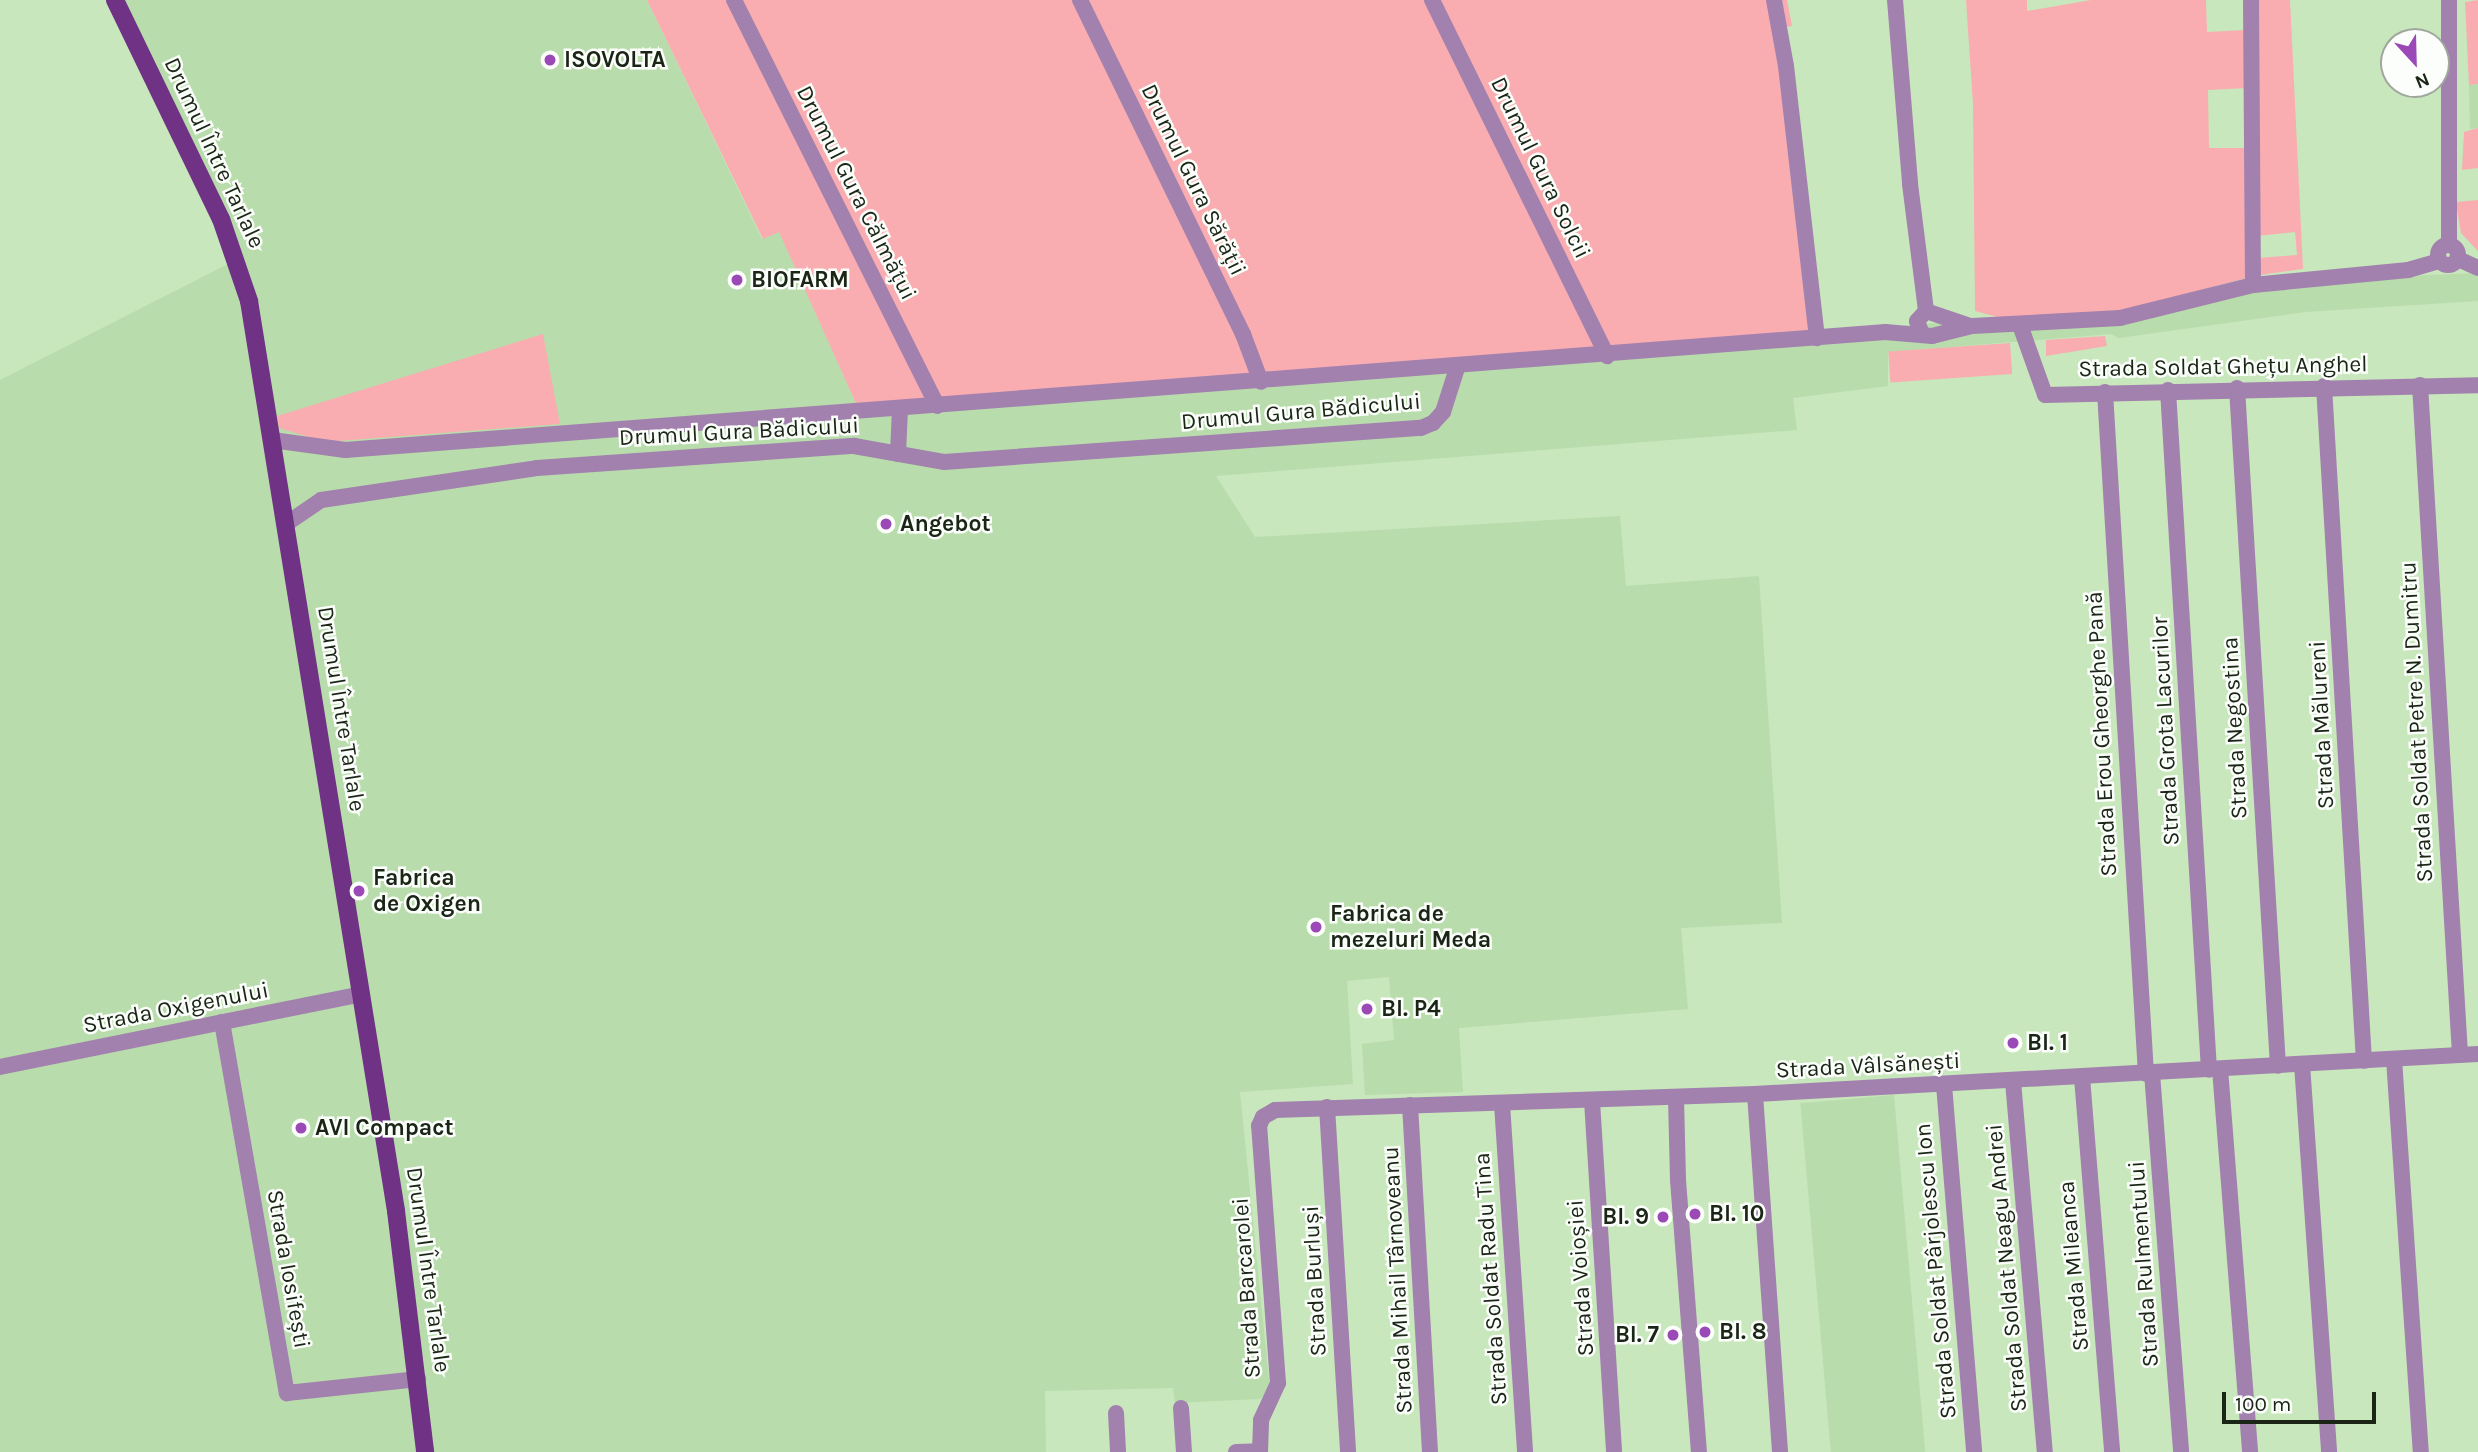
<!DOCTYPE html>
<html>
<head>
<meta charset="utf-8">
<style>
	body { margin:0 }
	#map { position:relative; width:2478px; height:1452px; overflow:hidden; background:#c8e7bc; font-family:Karla,sans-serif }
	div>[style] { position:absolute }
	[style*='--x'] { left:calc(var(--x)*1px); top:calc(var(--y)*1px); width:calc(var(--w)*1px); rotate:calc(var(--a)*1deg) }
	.built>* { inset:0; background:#b9dcac; transform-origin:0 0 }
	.green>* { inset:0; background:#f9adb0; transform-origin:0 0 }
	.minor>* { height:16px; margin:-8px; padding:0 8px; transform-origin:8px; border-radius:8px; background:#a281ae }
	.minor>.ring { margin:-8px; padding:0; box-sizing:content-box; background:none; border:16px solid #a281ae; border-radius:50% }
	.major>* { height:18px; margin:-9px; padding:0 9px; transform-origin:9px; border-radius:9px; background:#6f3284 }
	.dots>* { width:19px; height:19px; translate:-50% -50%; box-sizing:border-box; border:4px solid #fbfefa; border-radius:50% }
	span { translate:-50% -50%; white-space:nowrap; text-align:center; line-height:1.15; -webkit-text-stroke:5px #fbfefa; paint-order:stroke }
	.poi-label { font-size:23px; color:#1a2516; font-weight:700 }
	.left { translate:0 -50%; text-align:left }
	.right { translate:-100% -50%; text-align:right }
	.street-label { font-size:23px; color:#1a2516 }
	.north { position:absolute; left:2380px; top:28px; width:70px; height:70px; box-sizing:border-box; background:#fbfefa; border:2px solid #a1a79f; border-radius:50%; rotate:158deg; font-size:19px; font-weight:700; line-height:28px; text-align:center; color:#1a2516 }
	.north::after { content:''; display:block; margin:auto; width:24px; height:32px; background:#9c49b8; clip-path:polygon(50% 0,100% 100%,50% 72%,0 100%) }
	.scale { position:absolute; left:2222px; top:1392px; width:154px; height:32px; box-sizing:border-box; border:4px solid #1a2516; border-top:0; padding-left:9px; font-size:21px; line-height:24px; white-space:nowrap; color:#1a2516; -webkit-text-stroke:5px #fbfefa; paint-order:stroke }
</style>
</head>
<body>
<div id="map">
	<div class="built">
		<i style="clip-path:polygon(107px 0,647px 0,762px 239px,779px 231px,858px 408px,1975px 320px,2312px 280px,2478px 273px,2478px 301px,2305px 312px,2119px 338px,2111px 334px,1888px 352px,1888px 386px,1793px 398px,1797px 430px,1216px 476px,1255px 537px,1620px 516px,1626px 586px,1759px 576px,1782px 923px,1681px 928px,1688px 1009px,1459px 1028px,1463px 1092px,1365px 1095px,1362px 1044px,1394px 1040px,1389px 977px,1347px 981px,1353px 1084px,1240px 1092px,1270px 1390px,1260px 1399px,1175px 1403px,1173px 1388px,1045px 1391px,1046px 1452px,0 1452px,0 380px,232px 262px)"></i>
		<i style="clip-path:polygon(2478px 84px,2478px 128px,2470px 129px,2469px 85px)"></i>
		<i style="left:1894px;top:1095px;width:359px;height:94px;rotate:85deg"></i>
	</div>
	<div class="green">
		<i style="clip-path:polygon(647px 0,1787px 0,1792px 26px,1785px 27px,1812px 332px,858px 408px,779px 232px,763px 239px)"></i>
		<i style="clip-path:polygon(1966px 0,2027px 0,2027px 11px,2091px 0,2206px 0,2207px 32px,2246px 30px,2247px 88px,2208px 90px,2209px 148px,2247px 148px,2247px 278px,2120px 311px,2001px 318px,1975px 311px,1973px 104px)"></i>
		<i style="clip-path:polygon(2256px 0,2290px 0,2303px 269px,2260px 275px,2256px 258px,2297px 255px,2295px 232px,2256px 236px)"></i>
		<i style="clip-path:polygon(2478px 0,2478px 84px,2469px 85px,2465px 2px)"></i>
		<i style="clip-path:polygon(2478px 128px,2478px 168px,2462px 170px,2464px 132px)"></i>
		<i style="clip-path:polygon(2478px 200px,2478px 251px,2461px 233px,2456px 202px)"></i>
		<i style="clip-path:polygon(543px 334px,560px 424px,325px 442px,279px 428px,277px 416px)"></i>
		<i style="clip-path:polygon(2105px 336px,2107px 346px,2046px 356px,2046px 340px)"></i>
		<i style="left:2010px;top:343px;width:31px;height:122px;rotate:86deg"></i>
	</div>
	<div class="minor">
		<i style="--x:734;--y:0;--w:454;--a:63.4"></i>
		<i style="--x:1080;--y:0;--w:372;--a:64"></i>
		<i style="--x:1243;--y:334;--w:51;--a:69.4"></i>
		<i style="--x:1432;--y:0;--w:397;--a:63.8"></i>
		<i style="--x:1774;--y:0;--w:67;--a:79.7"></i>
		<i style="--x:1786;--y:66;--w:274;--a:83.5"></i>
		<i style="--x:1895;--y:0;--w:185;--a:85.3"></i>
		<i style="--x:1910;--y:184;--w:128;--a:82.8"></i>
		<i style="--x:2251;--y:0;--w:285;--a:89.6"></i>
		<i style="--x:2449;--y:244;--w:244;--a:-90"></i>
		<i class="ring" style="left:2438px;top:245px;width:4px;height:4px"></i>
		<i style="--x:2458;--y:259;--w:22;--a:24"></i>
		<i style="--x:2020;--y:325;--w:74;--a:70.3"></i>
		<i style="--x:2045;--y:395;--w:433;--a:-1.3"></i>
		<i style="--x:1922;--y:334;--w:14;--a:-111"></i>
		<i style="--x:1917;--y:321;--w:13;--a:-48"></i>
		<i style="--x:1926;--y:311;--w:46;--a:18.8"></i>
		<i style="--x:2420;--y:385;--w:671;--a:86.58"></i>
		<i style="--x:2324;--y:386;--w:676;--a:86.61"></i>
		<i style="--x:2237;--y:388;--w:679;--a:86.54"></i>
		<i style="--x:2168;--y:390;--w:681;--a:86.55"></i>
		<i style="--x:2105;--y:392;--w:683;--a:86.56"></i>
		<i style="--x:272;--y:440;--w:74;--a:7.8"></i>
		<i style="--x:345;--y:450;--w:1545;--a:-4.38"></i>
		<i style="--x:1885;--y:332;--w:47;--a:4.9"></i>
		<i style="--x:1932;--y:336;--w:41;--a:-14"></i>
		<i style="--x:1972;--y:326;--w:148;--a:-3.1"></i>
		<i style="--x:2120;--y:318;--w:137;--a:-13.9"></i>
		<i style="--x:2253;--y:285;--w:156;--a:-5.5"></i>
		<i style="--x:2408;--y:270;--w:32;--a:-16"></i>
		<i style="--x:898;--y:454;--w:45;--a:-87.5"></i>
		<i style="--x:286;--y:524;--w:42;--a:-34.4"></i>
		<i style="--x:321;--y:500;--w:218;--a:-8.4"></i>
		<i style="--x:537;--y:468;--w:318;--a:-4"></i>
		<i style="--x:854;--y:446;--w:91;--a:10.1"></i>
		<i style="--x:944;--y:462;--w:478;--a:-4.1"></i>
		<i style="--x:1421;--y:428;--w:13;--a:-23"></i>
		<i style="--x:1433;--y:423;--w:15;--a:-48"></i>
		<i style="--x:1443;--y:412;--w:46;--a:-72.3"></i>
		<i style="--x:222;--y:1022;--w:377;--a:80.1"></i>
		<i style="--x:287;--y:1393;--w:132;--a:-6.1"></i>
		<i style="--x:2394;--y:1059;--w:394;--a:86.1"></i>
		<i style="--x:2302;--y:1064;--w:389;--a:86"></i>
		<i style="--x:0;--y:1067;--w:369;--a:-11.4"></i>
		<i style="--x:2220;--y:1069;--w:384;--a:85.5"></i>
		<i style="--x:2152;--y:1073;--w:380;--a:85.6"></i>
		<i style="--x:2082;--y:1077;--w:376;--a:85.4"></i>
		<i style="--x:2013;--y:1081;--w:372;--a:85.1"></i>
		<i style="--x:1944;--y:1085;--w:368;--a:85.3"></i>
		<i style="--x:1755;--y:1094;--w:359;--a:86"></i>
		<i style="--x:1676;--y:1098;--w:82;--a:88.6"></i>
		<i style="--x:1678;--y:1180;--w:273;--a:85.6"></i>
		<i style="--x:1592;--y:1101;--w:352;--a:86.4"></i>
		<i style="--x:1502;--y:1104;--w:349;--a:86.2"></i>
		<i style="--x:1410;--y:1105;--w:348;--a:86.7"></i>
		<i style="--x:1327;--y:1107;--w:346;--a:86.5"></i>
		<i style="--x:1181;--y:1408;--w:44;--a:86.1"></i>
		<i style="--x:1116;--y:1413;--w:39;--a:87"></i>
		<i style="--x:1236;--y:1452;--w:24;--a:-2"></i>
		<i style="--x:1260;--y:1452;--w:32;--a:-88"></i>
		<i style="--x:1261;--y:1420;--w:41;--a:-65.3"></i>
		<i style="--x:1278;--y:1383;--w:258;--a:-94.2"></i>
		<i style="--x:1259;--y:1126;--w:10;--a:-66"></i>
		<i style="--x:1263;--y:1117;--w:14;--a:-30"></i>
		<i style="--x:1275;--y:1110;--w:480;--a:-1.9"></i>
		<i style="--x:1755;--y:1094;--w:724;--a:-3.17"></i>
	</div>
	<div class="major">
		<i style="--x:115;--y:0;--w:243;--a:64.2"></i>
		<i style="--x:221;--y:219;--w:87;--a:71.1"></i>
		<i style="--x:249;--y:301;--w:922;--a:80.82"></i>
		<i style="--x:396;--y:1211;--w:243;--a:83.1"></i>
	</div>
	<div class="dots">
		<i style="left:550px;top:60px;background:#9c49b8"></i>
		<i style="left:737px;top:280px;background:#9c49b8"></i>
		<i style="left:886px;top:524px;background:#9c49b8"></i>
		<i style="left:359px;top:891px;background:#9c49b8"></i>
		<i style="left:1316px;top:927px;background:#9c49b8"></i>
		<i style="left:1367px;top:1009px;background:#9c49b8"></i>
		<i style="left:2013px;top:1043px;background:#9c49b8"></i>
		<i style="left:301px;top:1128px;background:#9c49b8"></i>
		<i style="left:1695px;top:1214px;background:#9c49b8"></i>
		<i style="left:1663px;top:1217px;background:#9c49b8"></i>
		<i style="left:1705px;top:1332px;background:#9c49b8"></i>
		<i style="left:1673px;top:1335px;background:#9c49b8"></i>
	</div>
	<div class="poi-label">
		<span class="left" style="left:564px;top:60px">ISOVOLTA</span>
		<span class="left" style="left:751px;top:280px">BIOFARM</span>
		<span class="left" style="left:900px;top:524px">Angebot</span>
		<span class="left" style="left:373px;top:891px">Fabrica<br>de Oxigen</span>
		<span class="left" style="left:1330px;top:927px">Fabrica de<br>mezeluri Meda</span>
		<span class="left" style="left:1381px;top:1009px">Bl. P4</span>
		<span class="left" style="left:2027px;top:1043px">Bl. 1</span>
		<span class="left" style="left:315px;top:1128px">AVI Compact</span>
		<span class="left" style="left:1709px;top:1214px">Bl. 10</span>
		<span class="right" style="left:1649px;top:1217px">Bl. 9</span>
		<span class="left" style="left:1719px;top:1332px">Bl. 8</span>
		<span class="right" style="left:1659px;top:1335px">Bl. 7</span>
	</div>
	<div class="street-label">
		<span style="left:214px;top:153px;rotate:65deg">Drumul Între Tarlale</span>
		<span style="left:1540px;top:168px;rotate:64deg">Drumul Gura Solcii</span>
		<span style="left:1193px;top:180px;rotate:64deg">Drumul Gura Sărății</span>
		<span style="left:856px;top:193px;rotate:63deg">Drumul Gura Călmățui</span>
		<span style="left:2223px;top:367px;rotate:-1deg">Strada Soldat Ghețu Anghel</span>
		<span style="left:1301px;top:412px;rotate:-5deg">Drumul Gura Bădicului</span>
		<span style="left:739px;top:432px;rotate:-3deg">Drumul Gura Bădicului</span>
		<span style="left:341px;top:709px;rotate:81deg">Drumul Între Tarlale</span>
		<span style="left:2417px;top:722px;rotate:-93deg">Strada Soldat Petre N. Dumitru</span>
		<span style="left:2322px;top:725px;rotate:-93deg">Strada Mălureni</span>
		<span style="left:2235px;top:728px;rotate:-93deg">Strada Negostina</span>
		<span style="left:2166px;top:731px;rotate:-93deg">Strada Grota Lacurilor</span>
		<span style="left:2102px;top:734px;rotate:-93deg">Strada Erou Gheorghe Pană</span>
		<span style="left:176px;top:1008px;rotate:-11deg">Strada Oxigenului</span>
		<span style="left:1868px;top:1066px;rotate:-3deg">Strada Vâlsănești</span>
		<span style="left:2144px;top:1264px;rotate:-94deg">Strada Rulmentului</span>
		<span style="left:2074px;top:1266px;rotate:-95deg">Strada Mileanca</span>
		<span style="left:2007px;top:1268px;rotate:-95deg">Strada Soldat Neagu Andrei</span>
		<span style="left:288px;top:1269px;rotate:80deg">Strada Iosifești</span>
		<span style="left:428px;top:1270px;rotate:82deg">Drumul Între Tarlale</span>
		<span style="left:1936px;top:1271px;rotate:-95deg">Strada Soldat Pârjolescu Ion</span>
		<span style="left:1581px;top:1278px;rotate:-94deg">Strada Voioșiei</span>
		<span style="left:1491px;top:1279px;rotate:-94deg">Strada Soldat Radu Tina</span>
		<span style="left:1398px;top:1280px;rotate:-93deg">Strada Mihail Târnoveanu</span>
		<span style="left:1315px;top:1281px;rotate:-93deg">Strada Burluși</span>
		<span style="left:1247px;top:1288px;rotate:-94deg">Strada Barcarolei</span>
	</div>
	<div class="north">N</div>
	<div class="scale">100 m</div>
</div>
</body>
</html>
